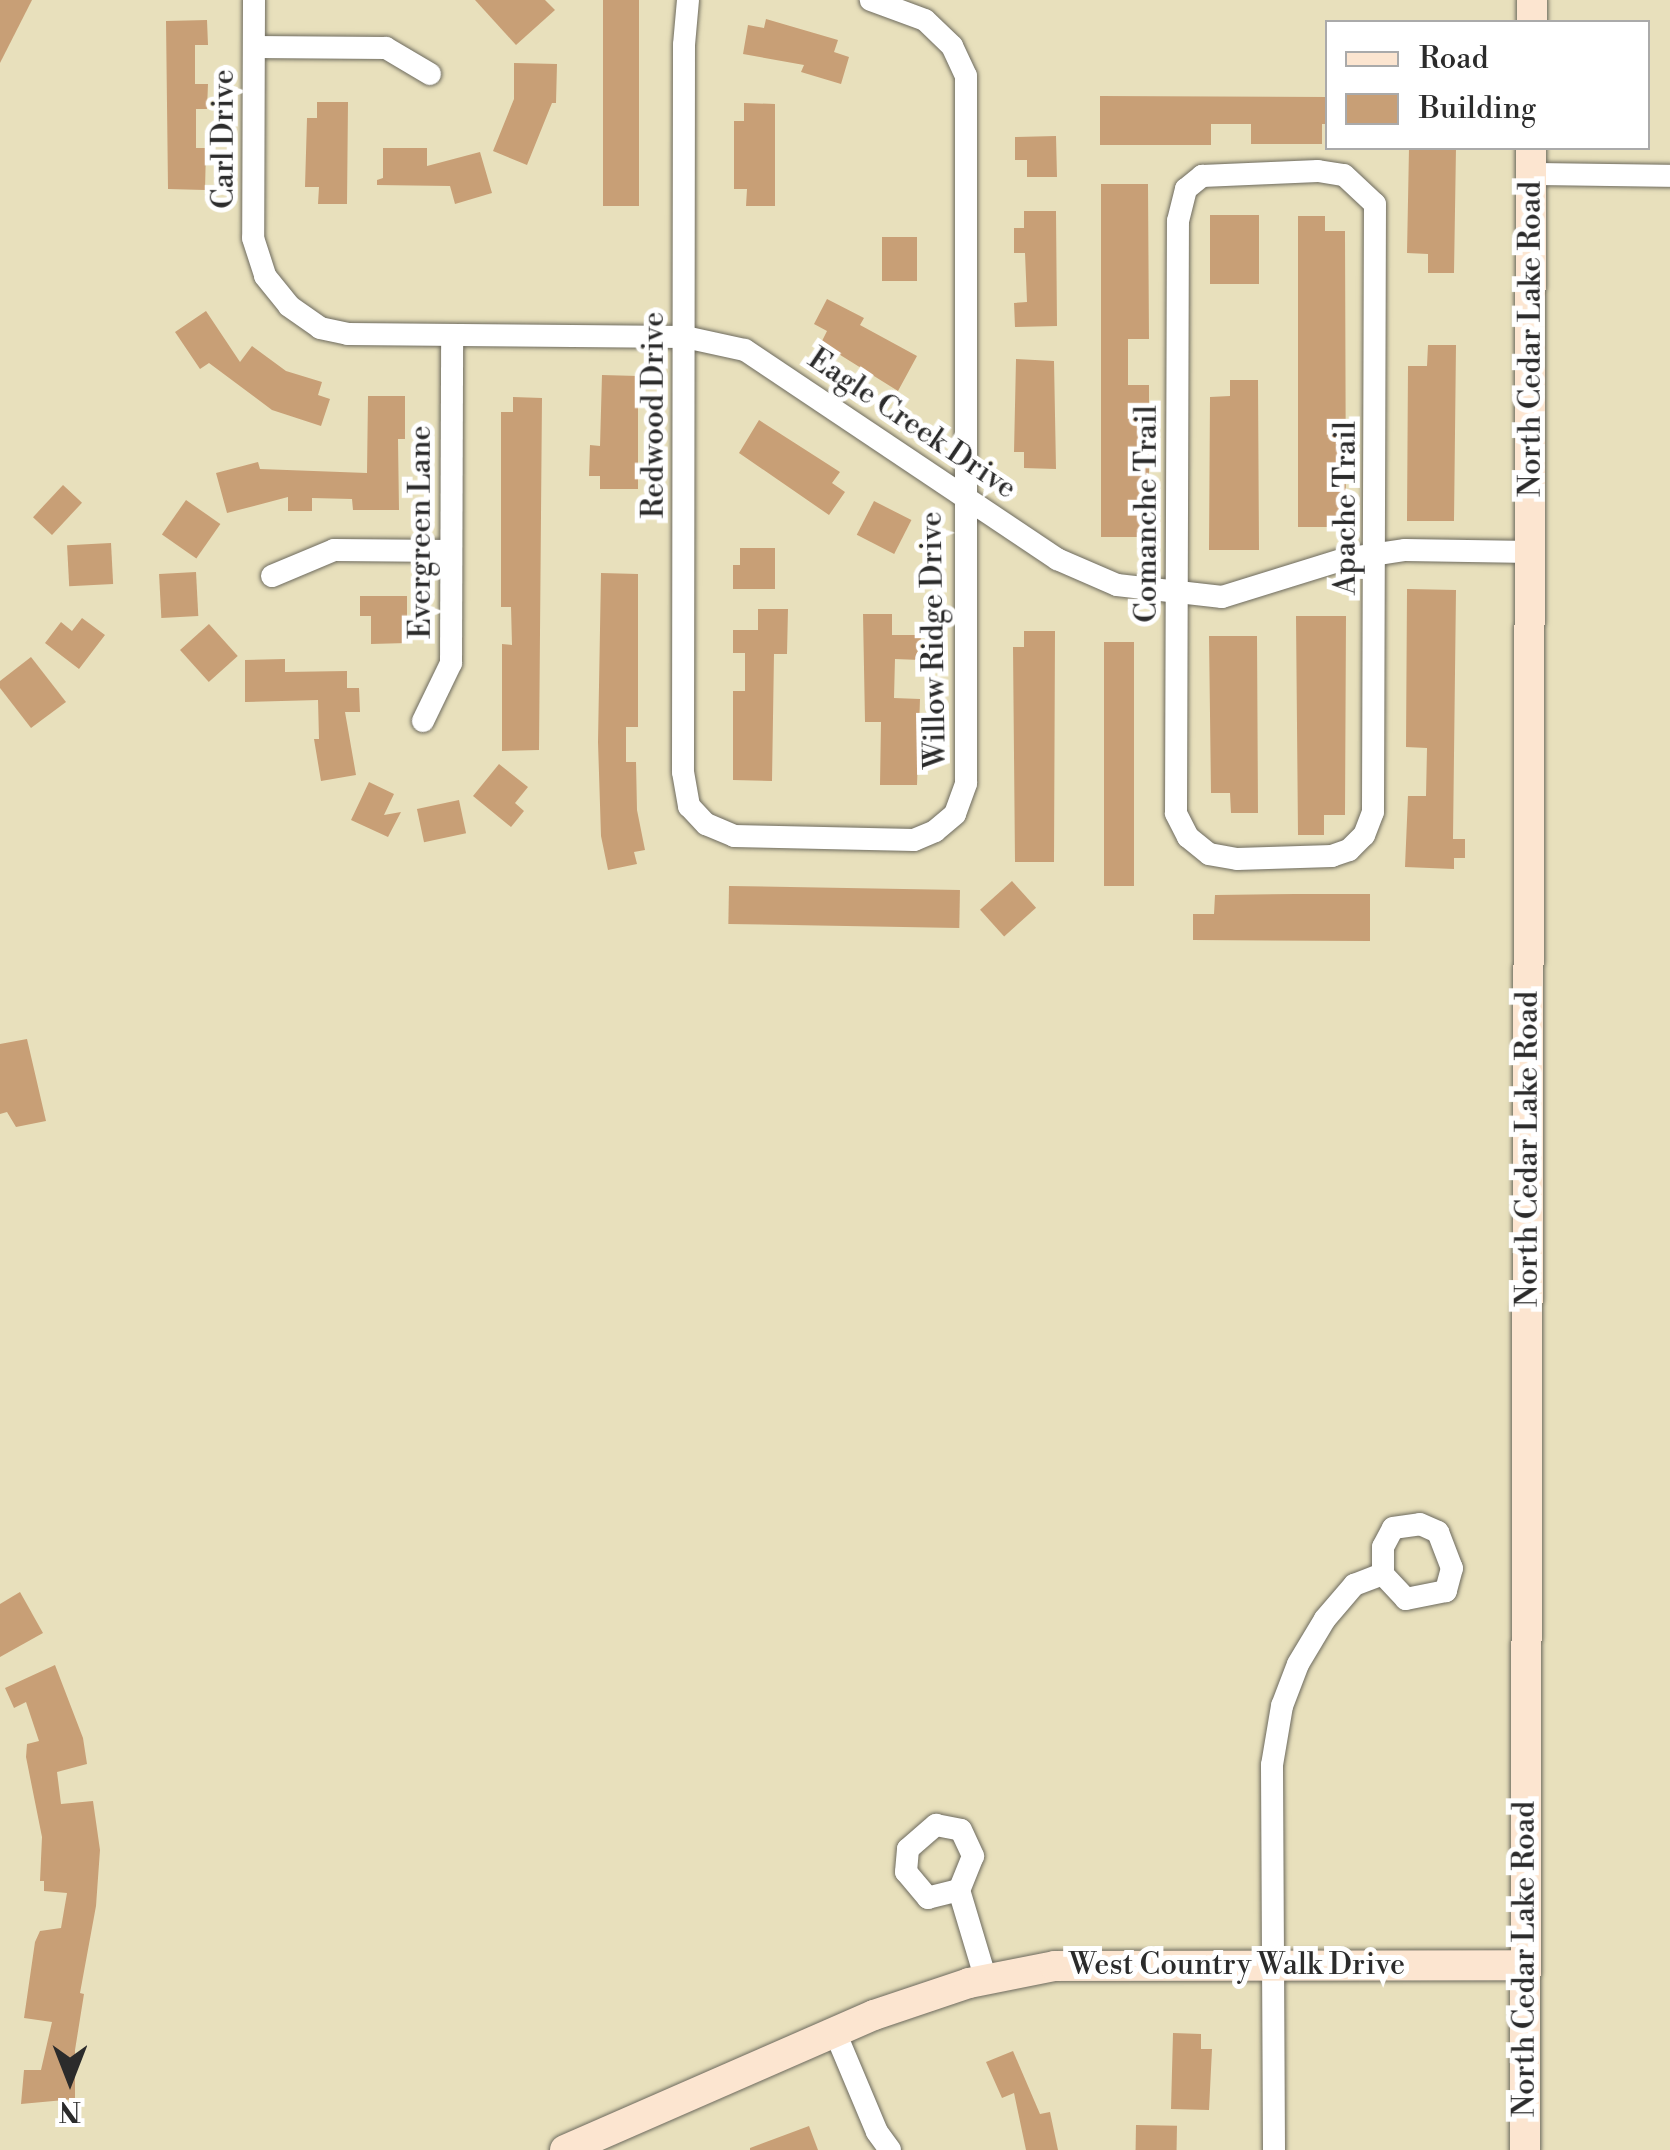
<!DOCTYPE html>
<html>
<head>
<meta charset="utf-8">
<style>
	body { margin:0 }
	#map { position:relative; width:1670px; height:2150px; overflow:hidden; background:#e8e0bc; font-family:"Libre Bodoni",serif }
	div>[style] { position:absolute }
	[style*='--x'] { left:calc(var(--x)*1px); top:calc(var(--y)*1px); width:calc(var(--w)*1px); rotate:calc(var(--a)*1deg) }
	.building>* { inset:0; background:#c89f76; transform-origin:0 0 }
	.roads { filter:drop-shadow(0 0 2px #6d6a5e) drop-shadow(0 0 2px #6d6a5e) }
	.street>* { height:22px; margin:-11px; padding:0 11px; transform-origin:11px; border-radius:11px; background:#fff }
	.secondary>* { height:30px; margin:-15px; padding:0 15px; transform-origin:15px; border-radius:15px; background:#fce5d0 }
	span { translate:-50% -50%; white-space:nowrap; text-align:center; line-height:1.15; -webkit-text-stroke:10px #fff; paint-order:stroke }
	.street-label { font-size:30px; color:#2b2b2b }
	.legend { position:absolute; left:1325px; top:20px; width:325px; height:130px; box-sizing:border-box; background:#fff; border:2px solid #aaa; margin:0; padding:12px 18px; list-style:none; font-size:30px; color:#2b2b2b }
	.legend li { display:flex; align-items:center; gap:20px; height:50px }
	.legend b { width:50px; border:2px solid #aaa }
	.north { position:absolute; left:20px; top:2030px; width:100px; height:100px; -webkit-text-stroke:8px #fff; paint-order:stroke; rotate:180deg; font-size:28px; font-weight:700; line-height:40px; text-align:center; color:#2b2b2b }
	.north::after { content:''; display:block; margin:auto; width:35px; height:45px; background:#2b2b2b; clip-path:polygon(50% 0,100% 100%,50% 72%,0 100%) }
</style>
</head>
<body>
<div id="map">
	<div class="building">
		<i style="clip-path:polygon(0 0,32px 0,0 63px)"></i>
		<i style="clip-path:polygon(475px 0,545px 0,555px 10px,516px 45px)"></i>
		<i style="left:603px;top:0;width:36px;height:206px"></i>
		<i style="clip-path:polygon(766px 19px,838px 40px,834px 52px,849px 57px,841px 84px,801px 72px,804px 65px,743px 54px,748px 25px,764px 28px)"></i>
		<i style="clip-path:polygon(207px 20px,208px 45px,195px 45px,195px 84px,208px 84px,207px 109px,196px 109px,196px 148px,206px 148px,205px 190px,168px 189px,166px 21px)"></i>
		<i style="clip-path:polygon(514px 63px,557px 64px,556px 103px,552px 103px,527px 165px,493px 151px,514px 99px)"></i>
		<i style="clip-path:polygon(1100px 96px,1328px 97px,1328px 124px,1322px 124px,1322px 144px,1251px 144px,1251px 124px,1211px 124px,1211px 145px,1100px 145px)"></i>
		<i style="clip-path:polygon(317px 102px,348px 102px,347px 204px,318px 204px,319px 187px,305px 187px,307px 118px,317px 118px)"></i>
		<i style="clip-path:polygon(744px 103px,775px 104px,775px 206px,746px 206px,747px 189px,734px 189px,734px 121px,744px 121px)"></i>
		<i style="clip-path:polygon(1056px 136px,1057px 177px,1027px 177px,1027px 160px,1015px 160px,1015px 137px)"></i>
		<i style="clip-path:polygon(383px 148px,427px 148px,427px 166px,480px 152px,492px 193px,455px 204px,450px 186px,377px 185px,377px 180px,383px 178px)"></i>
		<i style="clip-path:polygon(1409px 148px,1456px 148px,1454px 273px,1428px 273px,1428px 254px,1407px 253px)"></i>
		<i style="clip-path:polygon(1101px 184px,1148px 184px,1149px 339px,1128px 339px,1128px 385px,1149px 385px,1149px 537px,1101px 537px)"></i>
		<i style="clip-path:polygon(1024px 211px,1056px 211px,1057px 326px,1015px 327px,1014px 303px,1027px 302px,1025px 253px,1014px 253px,1014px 228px,1024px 228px)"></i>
		<i style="left:1210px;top:215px;width:49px;height:69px"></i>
		<i style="clip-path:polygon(1298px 216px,1325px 216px,1325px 231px,1345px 231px,1346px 527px,1298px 527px)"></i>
		<i style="left:882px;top:237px;width:35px;height:44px"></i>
		<i style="clip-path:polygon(827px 299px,864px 318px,860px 325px,917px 356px,898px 391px,821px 343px,827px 331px,814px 324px)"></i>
		<i style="clip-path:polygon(206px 311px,240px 362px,252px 346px,286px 371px,322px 382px,318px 395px,330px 399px,321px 426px,272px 410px,209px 363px,200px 369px,175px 332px)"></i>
		<i style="clip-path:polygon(1428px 345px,1456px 345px,1454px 521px,1407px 521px,1408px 366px,1427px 366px)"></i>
		<i style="clip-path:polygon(1016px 359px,1054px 361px,1056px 469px,1024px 468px,1024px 452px,1014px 452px)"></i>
		<i style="clip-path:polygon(602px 375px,638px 376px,638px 489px,600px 489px,600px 476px,589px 476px,590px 445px,600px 446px)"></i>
		<i style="clip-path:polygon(1230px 380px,1258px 380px,1259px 550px,1209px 550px,1210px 397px,1230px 396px)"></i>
		<i style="clip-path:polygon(368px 396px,405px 396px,405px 439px,398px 439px,399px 510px,353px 510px,352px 499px,312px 498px,312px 511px,288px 511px,288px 497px,227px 513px,216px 473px,258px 462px,260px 469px,367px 473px)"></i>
		<i style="clip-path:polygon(513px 397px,542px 398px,539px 750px,502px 751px,502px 644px,512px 645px,511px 607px,501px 607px,501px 412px,513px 412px)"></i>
		<i style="clip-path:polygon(759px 420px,840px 472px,832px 483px,845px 492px,829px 515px,739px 453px)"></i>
		<i style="left:63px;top:485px;width:26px;height:44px;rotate:43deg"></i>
		<i style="left:186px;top:500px;width:42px;height:42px;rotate:35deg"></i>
		<i style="left:874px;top:501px;width:42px;height:38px;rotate:27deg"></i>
		<i style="left:111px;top:543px;width:41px;height:44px;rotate:87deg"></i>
		<i style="clip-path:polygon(740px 548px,775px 548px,775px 589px,733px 589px,733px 565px,740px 565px)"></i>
		<i style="left:196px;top:572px;width:44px;height:37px;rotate:87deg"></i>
		<i style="clip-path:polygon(601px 573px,638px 574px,638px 727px,626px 727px,626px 762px,636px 762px,637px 810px,645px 850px,634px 852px,637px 864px,608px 870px,601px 836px,598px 742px)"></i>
		<i style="clip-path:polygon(1407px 589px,1456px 590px,1453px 839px,1465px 839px,1465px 858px,1454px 858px,1454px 869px,1405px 867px,1408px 796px,1426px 796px,1427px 748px,1406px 747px)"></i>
		<i style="clip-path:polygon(360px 596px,407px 596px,407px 643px,371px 644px,371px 616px,360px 616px)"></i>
		<i style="clip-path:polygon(758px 609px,788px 609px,787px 654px,774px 654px,772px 781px,733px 780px,733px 691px,745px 691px,745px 653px,733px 653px,733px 630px,758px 630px)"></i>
		<i style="clip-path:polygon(863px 614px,892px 614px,892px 635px,921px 635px,920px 660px,895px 659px,894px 698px,920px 699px,917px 785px,880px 785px,881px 722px,865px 722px)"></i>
		<i style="clip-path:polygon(1296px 616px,1346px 616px,1345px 815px,1324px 815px,1324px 835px,1298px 835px)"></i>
		<i style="clip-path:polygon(82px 618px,105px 635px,79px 669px,45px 643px,61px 622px,72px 631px)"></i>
		<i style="left:209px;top:624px;width:43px;height:39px;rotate:48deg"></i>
		<i style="clip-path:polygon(1024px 631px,1055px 631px,1054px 862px,1015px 862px,1013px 647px,1024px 647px)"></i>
		<i style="clip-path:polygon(1209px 636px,1257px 636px,1258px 813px,1231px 813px,1230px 793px,1211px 793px)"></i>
		<i style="left:1104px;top:642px;width:30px;height:244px"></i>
		<i style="clip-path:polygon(31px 657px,66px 702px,31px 728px,0 688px,0 681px)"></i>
		<i style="clip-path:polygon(285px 659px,285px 672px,347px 671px,347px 688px,359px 688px,360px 712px,345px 712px,356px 775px,321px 781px,314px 739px,319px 739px,318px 700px,245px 702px,245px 660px)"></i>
		<i style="clip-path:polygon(499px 764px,528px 787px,515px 803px,524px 811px,511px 827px,473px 796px)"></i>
		<i style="clip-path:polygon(369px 782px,394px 794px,384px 815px,401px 812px,388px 837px,351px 820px)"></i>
		<i style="left:459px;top:800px;width:34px;height:43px;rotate:78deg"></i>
		<i style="left:1012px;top:881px;width:36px;height:43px;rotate:48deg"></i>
		<i style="left:729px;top:886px;width:231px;height:38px;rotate:1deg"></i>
		<i style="clip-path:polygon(1296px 894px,1370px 894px,1370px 941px,1193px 940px,1193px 914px,1214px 914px,1215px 895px)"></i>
		<i style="clip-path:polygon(27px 1039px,46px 1121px,16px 1127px,7px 1112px,0 1114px,0 1044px)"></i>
		<i style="clip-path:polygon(20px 1592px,43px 1633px,0 1657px,0 1604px)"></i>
		<i style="clip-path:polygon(55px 1665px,83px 1738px,87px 1764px,57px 1772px,61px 1804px,93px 1801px,100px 1850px,96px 1906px,80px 1993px,84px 1994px,75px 2050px,75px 2099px,21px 2104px,24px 2070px,41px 2070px,52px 2022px,24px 2018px,35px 1942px,40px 1931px,61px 1928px,67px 1893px,44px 1891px,44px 1881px,40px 1881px,42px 1837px,26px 1757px,27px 1744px,39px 1741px,26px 1702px,14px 1708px,5px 1688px)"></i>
		<i style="clip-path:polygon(1173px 2033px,1201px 2034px,1201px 2049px,1212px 2049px,1209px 2110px,1171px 2109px)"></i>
		<i style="clip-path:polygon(1013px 2051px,1040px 2114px,1050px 2112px,1058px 2150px,1026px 2150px,1014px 2093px,1002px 2098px,986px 2062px)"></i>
		<i style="left:1136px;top:2125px;width:41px;height:25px;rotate:1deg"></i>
		<i style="clip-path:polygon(809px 2126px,818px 2150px,750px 2150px,750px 2148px)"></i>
	</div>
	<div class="roads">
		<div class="street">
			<i style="--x:254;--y:0;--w:238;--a:90.2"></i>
			<i style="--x:253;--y:238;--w:40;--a:72"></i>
			<i style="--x:265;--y:276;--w:38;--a:51"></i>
			<i style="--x:289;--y:306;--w:38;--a:35"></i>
			<i style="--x:320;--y:328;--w:29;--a:12"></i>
			<i style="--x:348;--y:334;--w:337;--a:0.5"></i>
			<i style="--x:685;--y:337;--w:61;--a:12.2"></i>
			<i style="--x:745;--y:350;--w:376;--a:33.8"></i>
			<i style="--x:1057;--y:559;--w:65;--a:23.4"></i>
			<i style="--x:1117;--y:585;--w:106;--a:6.5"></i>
			<i style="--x:1222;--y:597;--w:129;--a:-17.2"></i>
			<i style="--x:1345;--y:559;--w:61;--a:-8.5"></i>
			<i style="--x:1405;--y:550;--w:126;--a:0.9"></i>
			<i style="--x:688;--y:0;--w:45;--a:95.1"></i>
			<i style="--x:684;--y:45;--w:727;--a:90.08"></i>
			<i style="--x:683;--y:772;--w:35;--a:80"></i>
			<i style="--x:689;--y:806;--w:25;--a:47"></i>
			<i style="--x:706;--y:824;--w:30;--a:23"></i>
			<i style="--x:734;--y:836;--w:180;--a:1.3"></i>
			<i style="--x:914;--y:840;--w:23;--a:-23"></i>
			<i style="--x:935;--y:831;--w:26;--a:-40"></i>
			<i style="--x:955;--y:814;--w:33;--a:-70"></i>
			<i style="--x:966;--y:783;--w:707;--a:-90"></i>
			<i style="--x:966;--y:76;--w:33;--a:-115"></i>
			<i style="--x:952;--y:46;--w:37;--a:-136"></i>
			<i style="--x:925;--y:20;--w:58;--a:-159.7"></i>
			<i style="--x:254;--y:47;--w:132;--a:0.4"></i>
			<i style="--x:386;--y:48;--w:51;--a:30.6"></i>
			<i style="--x:1318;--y:171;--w:26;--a:9"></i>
			<i style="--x:1344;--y:175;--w:42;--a:43.1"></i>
			<i style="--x:1375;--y:204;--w:608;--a:90.19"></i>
			<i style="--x:1373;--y:812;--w:25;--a:111"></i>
			<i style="--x:1364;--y:835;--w:21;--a:135"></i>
			<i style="--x:1349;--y:850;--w:18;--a:161"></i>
			<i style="--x:1332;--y:856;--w:95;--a:178.2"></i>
			<i style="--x:1237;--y:859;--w:28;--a:-170"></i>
			<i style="--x:1209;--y:854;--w:27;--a:-141"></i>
			<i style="--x:1188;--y:837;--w:27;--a:-117"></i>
			<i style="--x:1176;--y:813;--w:592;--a:-89.81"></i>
			<i style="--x:1178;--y:221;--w:33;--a:-76"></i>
			<i style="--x:1186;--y:189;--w:21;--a:-39"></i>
			<i style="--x:1202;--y:176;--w:116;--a:-2.5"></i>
			<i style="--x:1531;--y:174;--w:139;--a:0.8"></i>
			<i style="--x:272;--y:576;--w:67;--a:-22.8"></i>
			<i style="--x:334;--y:550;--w:117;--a:0.5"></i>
			<i style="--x:423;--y:721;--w:64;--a:-64.2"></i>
			<i style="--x:451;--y:663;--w:327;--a:-89.8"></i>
			<i style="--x:1420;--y:1524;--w:20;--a:24"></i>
			<i style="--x:1438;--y:1532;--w:39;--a:69"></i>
			<i style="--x:1452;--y:1568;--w:24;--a:105"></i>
			<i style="--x:1446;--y:1591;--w:41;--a:168.7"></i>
			<i style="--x:1406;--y:1599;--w:34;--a:-133"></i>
			<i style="--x:1383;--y:1574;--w:27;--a:-90"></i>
			<i style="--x:1383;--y:1547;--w:21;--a:-62"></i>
			<i style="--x:1393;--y:1528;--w:27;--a:-8"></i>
			<i style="--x:936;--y:1825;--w:25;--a:11"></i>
			<i style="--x:961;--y:1830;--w:29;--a:65"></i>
			<i style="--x:973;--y:1856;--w:37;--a:112"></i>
			<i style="--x:959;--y:1890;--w:32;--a:166"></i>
			<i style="--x:928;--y:1898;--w:34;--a:-130"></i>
			<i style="--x:906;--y:1872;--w:23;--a:-85"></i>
			<i style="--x:908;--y:1849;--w:37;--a:-41"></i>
			<i style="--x:959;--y:1890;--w:94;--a:73.3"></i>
			<i style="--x:835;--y:2032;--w:108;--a:67.2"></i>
			<i style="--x:877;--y:2132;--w:22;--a:54"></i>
			<i style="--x:1274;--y:2150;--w:385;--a:-90.3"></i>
			<i style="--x:1272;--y:1765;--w:60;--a:-80.4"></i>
			<i style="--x:1282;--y:1706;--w:45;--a:-69.1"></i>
			<i style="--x:1298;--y:1664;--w:52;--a:-59"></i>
			<i style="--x:1325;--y:1619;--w:45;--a:-49.5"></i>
			<i style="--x:1354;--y:1585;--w:31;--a:-21"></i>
		</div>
		<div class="secondary">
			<i style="--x:1532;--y:22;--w:22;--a:-90"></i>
			<i style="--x:565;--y:2150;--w:337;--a:-23.6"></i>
			<i style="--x:874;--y:2015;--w:100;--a:-18.6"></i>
			<i style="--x:969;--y:1983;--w:88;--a:-11.2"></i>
			<i style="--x:1055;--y:1966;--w:469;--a:-0.1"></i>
			<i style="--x:1525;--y:2150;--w:2002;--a:-89.83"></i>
		</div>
	</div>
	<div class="street-label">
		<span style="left:224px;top:139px;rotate:-90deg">Carl Drive</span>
		<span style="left:1531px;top:339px;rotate:-90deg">North Cedar Lake Road</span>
		<span style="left:654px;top:415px;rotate:-90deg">Redwood Drive</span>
		<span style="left:912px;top:424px;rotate:34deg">Eagle Creek Drive</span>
		<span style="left:1346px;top:508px;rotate:-90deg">Apache Trail</span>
		<span style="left:1147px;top:514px;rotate:-90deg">Comanche Trail</span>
		<span style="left:421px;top:532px;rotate:-90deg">Evergreen Lane</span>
		<span style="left:934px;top:640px;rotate:-91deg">Willow Ridge Drive</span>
		<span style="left:1528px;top:1149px;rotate:-90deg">North Cedar Lake Road</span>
		<span style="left:1525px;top:1959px;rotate:-90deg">North Cedar Lake Road</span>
		<span style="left:1237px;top:1965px">West Country Walk Drive</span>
	</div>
	<ul class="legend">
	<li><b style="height:12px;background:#fce5d0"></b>Road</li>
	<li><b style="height:28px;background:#c89f76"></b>Building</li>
	</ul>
	<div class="north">N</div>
</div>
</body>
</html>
